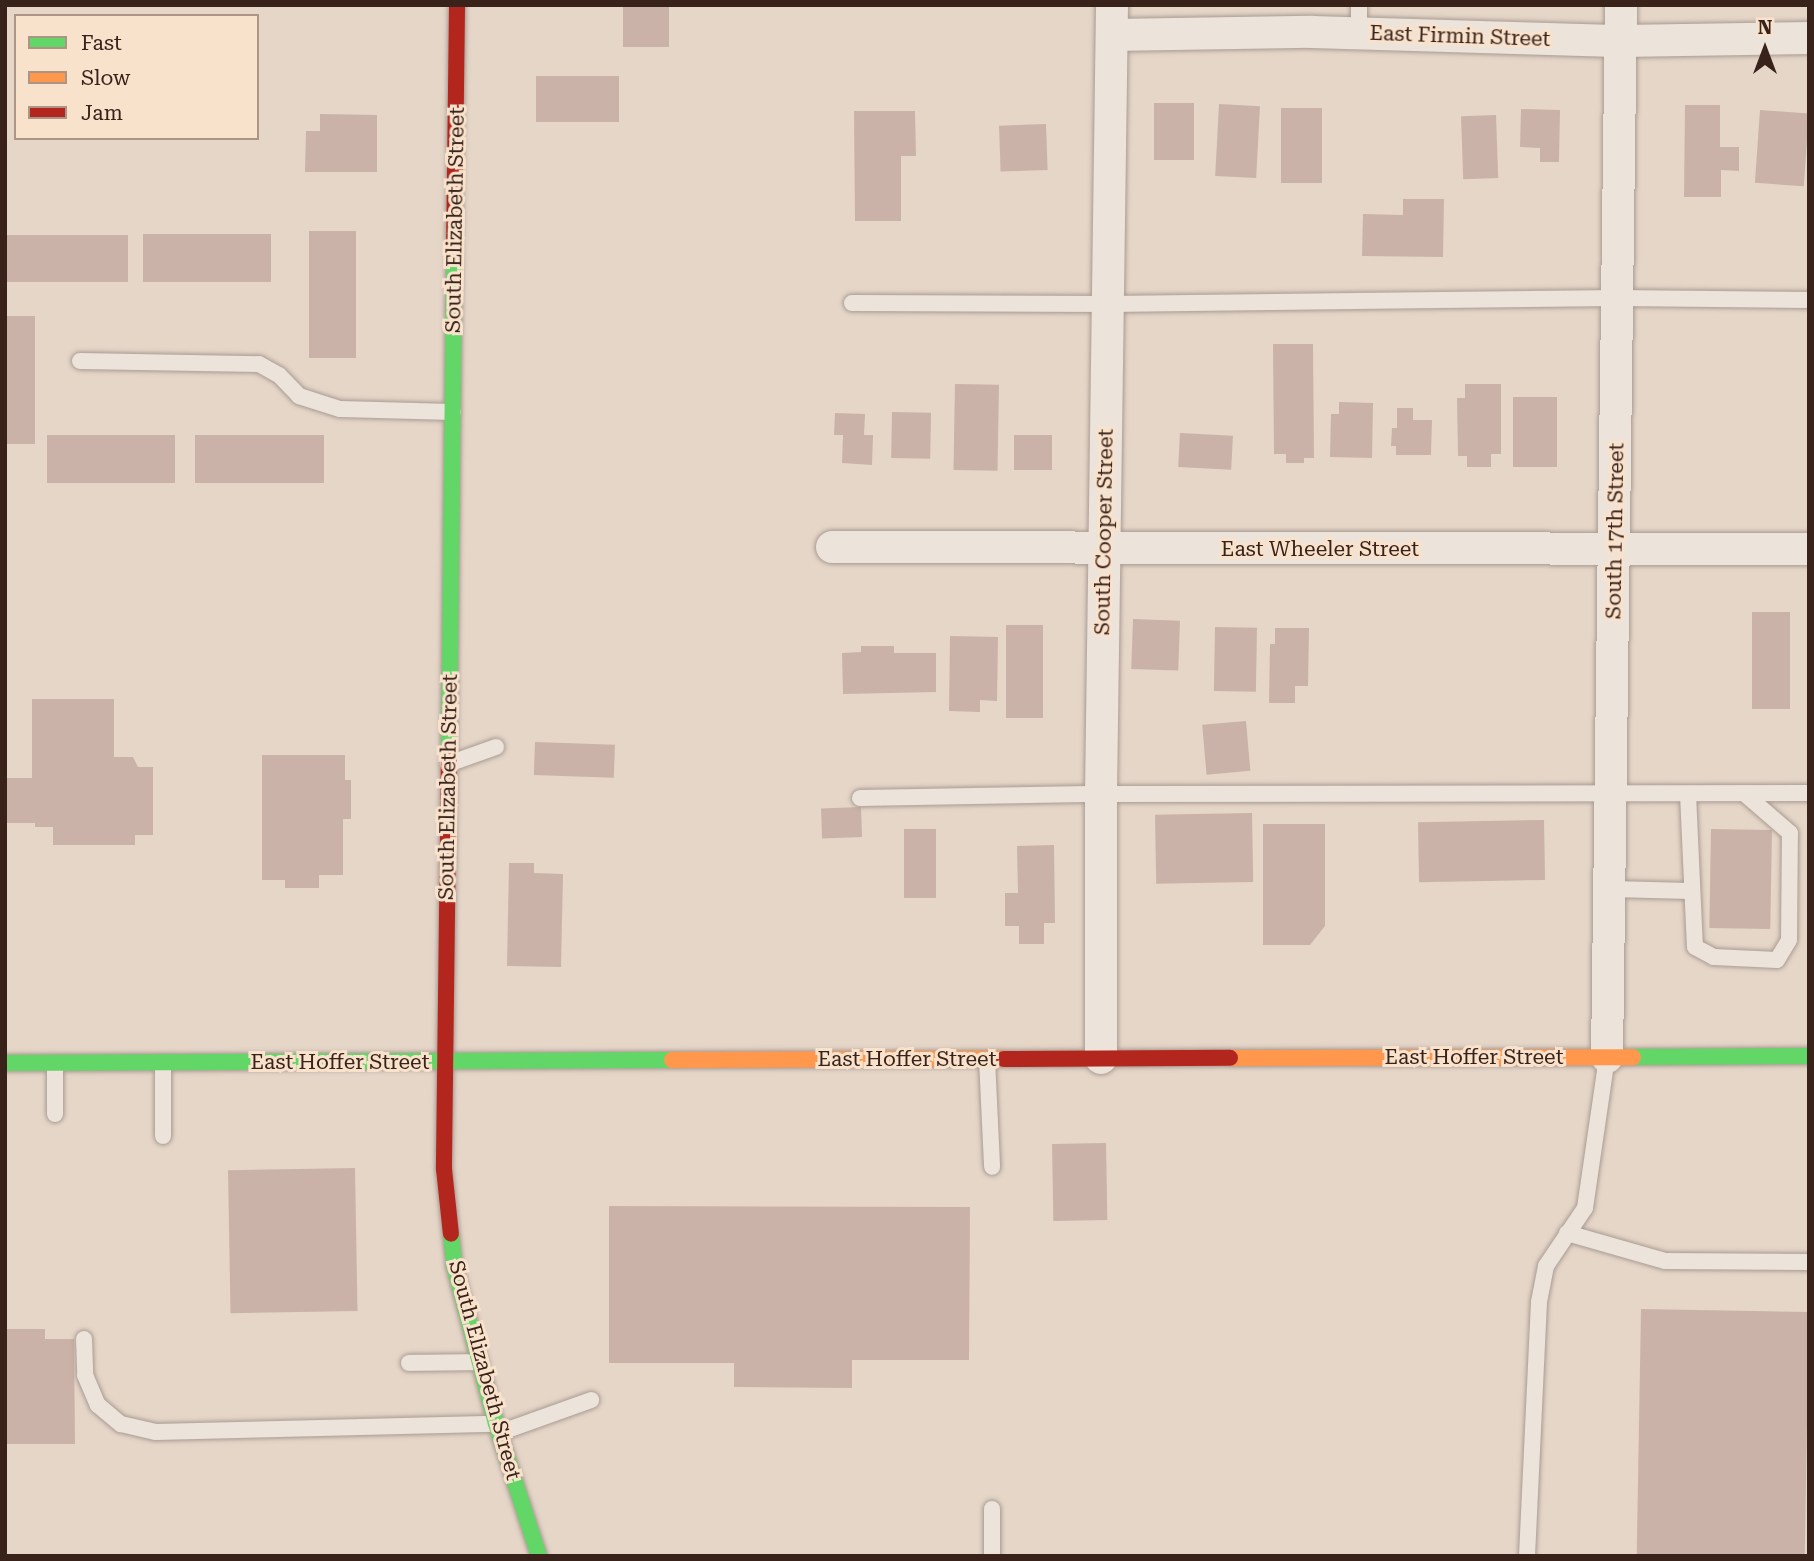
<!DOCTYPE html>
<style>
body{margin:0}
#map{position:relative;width:1814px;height:1561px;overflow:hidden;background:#e5d6c8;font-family:"Roboto Serif",serif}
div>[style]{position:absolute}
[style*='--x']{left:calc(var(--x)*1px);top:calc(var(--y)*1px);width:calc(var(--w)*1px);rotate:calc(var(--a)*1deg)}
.building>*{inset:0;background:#cab2a8;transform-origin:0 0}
.roads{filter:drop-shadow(0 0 2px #aa9b92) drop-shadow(0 0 2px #aa9b92)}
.lane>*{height:16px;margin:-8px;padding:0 8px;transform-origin:8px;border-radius:8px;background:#ece3db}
.street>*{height:32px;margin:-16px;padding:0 16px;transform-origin:16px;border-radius:16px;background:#ece3db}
.fast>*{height:16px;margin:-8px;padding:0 8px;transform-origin:8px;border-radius:8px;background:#63d668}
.slow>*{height:16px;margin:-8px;padding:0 8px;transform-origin:8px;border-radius:8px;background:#ff974d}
.jam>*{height:16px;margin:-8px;padding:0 8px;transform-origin:8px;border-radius:8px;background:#b3261e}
span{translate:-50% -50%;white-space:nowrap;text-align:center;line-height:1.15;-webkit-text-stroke:6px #f9e2cc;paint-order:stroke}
.street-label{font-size:21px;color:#39221a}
.frame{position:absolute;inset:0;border:7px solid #39221a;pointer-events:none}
.legend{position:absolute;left:14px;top:14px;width:245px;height:126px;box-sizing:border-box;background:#f9e2cc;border:2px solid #ac9585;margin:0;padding:9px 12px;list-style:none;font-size:21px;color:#39221a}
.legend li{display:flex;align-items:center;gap:14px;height:35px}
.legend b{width:35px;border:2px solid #ac9585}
.north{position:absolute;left:1730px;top:14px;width:70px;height:70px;-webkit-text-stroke:5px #f9e2cc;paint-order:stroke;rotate:0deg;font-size:19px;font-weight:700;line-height:28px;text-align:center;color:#39221a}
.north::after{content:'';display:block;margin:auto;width:24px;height:32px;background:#39221a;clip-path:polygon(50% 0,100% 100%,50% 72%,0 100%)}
</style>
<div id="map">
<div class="building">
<div style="left:623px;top:5px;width:46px;height:42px"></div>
<div style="left:619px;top:76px;width:46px;height:83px;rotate:90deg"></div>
<div style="left:1154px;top:103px;width:40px;height:57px"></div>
<div style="left:1219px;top:104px;width:41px;height:72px;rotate:3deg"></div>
<div style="clip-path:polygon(1685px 105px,1720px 105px,1720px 147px,1739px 147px,1739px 171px,1721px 170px,1721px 197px,1684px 197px)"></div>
<div style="left:1281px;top:108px;width:41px;height:75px"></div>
<div style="clip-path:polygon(1521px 109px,1560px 110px,1559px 162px,1540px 162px,1540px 148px,1520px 147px)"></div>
<div style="left:1760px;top:110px;width:49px;height:73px;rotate:4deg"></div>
<div style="clip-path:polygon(854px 111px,915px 111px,916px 156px,901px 156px,901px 221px,855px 221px)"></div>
<div style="clip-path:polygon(320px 114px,377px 115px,377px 172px,305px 172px,306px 131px,320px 131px)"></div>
<div style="left:1496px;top:115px;width:63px;height:35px;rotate:88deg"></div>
<div style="left:1046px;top:124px;width:46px;height:47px;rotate:88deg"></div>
<div style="clip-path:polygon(1403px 199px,1444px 199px,1443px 257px,1362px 256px,1363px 214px,1403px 215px)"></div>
<div style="left:309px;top:231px;width:47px;height:127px"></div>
<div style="left:143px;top:234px;width:128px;height:48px"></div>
<div style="left:5px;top:235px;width:123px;height:47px"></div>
<div style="left:5px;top:316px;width:30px;height:128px"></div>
<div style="clip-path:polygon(1273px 344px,1313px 344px,1314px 458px,1304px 458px,1304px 463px,1286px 463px,1286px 454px,1274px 454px)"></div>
<div style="left:955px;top:384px;width:44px;height:86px;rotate:1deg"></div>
<div style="clip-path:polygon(1465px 384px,1501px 384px,1501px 454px,1491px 454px,1491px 467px,1467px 467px,1467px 456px,1458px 456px,1457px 398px,1465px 398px)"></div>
<div style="left:1513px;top:397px;width:44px;height:70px"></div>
<div style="clip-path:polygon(1339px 402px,1373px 403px,1372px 458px,1330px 457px,1331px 414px,1339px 414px)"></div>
<div style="clip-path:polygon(1397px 408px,1413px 408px,1413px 420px,1432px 420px,1431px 455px,1396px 455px,1396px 446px,1391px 446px,1392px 428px,1397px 428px)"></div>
<div style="left:892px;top:412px;width:39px;height:46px;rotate:1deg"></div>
<div style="clip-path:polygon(835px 413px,865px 414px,864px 435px,873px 435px,872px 465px,842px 463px,843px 435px,834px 435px)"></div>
<div style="left:1180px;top:433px;width:53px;height:34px;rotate:3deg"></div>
<div style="left:47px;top:435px;width:128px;height:48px"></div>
<div style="left:324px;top:435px;width:48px;height:129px;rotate:90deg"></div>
<div style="left:1014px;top:435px;width:38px;height:35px"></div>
<div style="left:1752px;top:612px;width:38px;height:97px"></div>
<div style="left:1133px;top:619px;width:47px;height:50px;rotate:2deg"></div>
<div style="left:1006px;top:625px;width:37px;height:93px"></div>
<div style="left:1215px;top:627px;width:42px;height:64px;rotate:1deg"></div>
<div style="clip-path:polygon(1275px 628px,1309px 628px,1308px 686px,1295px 686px,1295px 703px,1269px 703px,1270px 644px,1275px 644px)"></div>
<div style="clip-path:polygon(950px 636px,998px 637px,997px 701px,980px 700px,980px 712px,949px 711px)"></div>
<div style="clip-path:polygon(861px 646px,894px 646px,894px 653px,936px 653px,936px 692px,843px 694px,842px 653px,861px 652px)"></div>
<div style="clip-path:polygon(32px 699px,114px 699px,114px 757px,133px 757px,138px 767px,153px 767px,153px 835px,135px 835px,135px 845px,53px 845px,53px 827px,35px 827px,35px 823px,5px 823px,5px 778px,32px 778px)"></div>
<div style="left:1246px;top:721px;width:50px;height:44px;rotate:85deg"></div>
<div style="left:535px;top:742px;width:80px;height:33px;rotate:2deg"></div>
<div style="clip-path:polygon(262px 755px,345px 755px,345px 780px,351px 780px,351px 819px,343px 819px,343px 875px,319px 875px,319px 888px,285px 888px,285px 880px,262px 880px)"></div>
<div style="left:861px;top:807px;width:30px;height:40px;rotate:88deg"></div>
<div style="left:1252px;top:813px;width:69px;height:97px;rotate:89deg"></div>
<div style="left:1544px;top:820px;width:60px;height:126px;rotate:89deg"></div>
<div style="clip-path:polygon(1263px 824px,1325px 824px,1325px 926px,1310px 945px,1263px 945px)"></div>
<div style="left:904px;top:829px;width:32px;height:69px"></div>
<div style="left:1711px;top:829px;width:61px;height:99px;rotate:1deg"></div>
<div style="clip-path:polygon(1054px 845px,1055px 923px,1044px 923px,1044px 944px,1019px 944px,1019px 926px,1005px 926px,1005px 893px,1018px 893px,1017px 846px)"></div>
<div style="clip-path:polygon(509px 863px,534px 863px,534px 873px,563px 874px,561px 967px,507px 966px)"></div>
<div style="left:1106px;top:1143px;width:77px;height:54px;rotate:89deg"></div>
<div style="left:355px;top:1168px;width:143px;height:127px;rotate:89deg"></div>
<div style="clip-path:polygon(609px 1206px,970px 1207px,969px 1360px,852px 1360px,852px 1388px,734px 1387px,734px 1363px,609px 1363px)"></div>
<div style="left:1641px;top:1309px;width:168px;height:247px;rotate:1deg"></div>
<div style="clip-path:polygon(5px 1329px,45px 1329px,45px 1339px,74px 1339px,75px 1444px,5px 1444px)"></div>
</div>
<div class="roads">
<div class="lane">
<div style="--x:1359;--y:5;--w:28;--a:90"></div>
<div style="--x:852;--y:303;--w:256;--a:0.2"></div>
<div style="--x:1108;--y:304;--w:509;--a:-0.68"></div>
<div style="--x:1617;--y:298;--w:192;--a:0.6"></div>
<div style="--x:80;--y:361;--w:179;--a:1"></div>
<div style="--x:259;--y:364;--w:23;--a:29"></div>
<div style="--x:279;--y:375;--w:29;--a:46"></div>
<div style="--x:299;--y:396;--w:43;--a:17.6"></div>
<div style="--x:340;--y:409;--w:113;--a:1.5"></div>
<div style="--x:448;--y:764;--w:51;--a:-19.5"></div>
<div style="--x:1688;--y:794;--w:153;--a:87.4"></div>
<div style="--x:1695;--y:947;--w:21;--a:28"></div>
<div style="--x:1714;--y:957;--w:63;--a:2.7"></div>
<div style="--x:1777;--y:960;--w:23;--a:-59"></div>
<div style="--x:1789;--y:940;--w:107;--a:-89.5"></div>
<div style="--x:1790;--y:833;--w:60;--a:-139.1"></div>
<div style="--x:860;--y:798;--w:241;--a:-1"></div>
<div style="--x:1101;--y:794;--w:708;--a:-0.08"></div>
<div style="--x:1610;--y:889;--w:82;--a:1.4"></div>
<div style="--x:987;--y:1059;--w:108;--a:87.3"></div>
<div style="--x:55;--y:1063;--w:51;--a:90"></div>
<div style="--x:163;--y:1063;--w:73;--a:90"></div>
<div style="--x:1567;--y:1233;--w:102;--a:15.9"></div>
<div style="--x:1665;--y:1261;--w:144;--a:0.4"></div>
<div style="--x:84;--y:1339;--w:36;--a:88"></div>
<div style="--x:85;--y:1375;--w:33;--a:67"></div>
<div style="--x:98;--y:1405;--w:30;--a:40"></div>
<div style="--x:121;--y:1424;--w:36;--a:13"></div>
<div style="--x:156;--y:1432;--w:339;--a:-1.4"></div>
<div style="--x:409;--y:1363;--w:71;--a:-0.8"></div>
<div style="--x:499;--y:1433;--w:98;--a:-19.7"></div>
<div style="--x:992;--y:1509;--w:47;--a:90"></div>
<div style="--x:1527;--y:1556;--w:254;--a:-87.3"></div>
<div style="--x:1539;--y:1302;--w:37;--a:-79"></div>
<div style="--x:1546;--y:1266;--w:70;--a:-56.1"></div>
<div style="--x:1585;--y:1208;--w:153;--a:-81.7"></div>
</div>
<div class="street">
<div style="--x:1112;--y:35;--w:200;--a:-0.9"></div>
<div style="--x:1312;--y:32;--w:309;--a:1.7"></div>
<div style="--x:1621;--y:41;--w:188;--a:-0.9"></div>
<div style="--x:832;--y:547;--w:977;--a:0.12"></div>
<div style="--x:1607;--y:1057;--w:1052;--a:-89.24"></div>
<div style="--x:1101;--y:1058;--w:264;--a:-90"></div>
<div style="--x:1101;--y:794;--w:789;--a:-89.2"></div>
</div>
<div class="fast">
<div style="--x:449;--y:751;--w:498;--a:-89.4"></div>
<div style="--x:1633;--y:1057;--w:176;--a:-0.3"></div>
<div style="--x:5;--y:1063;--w:667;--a:-0.26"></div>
<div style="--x:451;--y:1234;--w:31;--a:84"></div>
<div style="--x:454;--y:1265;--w:164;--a:75.2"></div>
<div style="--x:496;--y:1424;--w:139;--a:72"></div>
</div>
<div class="slow">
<div style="--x:1230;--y:1058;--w:403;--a:-0.1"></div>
<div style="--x:672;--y:1060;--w:332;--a:-0.2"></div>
</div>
<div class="jam">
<div style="--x:454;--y:253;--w:248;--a:-89.3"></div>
<div style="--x:449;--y:751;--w:418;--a:90.7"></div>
<div style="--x:444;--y:1169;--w:65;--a:83.9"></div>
<div style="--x:1004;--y:1059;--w:226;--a:-0.3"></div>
</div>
</div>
<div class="street-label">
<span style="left:1460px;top:36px;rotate:2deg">East Firmin Street</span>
<span style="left:455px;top:220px;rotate:-89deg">South Elizabeth Street</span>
<span style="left:1615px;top:531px;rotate:-89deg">South 17th Street</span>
<span style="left:1104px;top:532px;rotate:-89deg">South Cooper Street</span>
<span style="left:1320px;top:549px">East Wheeler Street</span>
<span style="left:448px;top:787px;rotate:-89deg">South Elizabeth Street</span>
<span style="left:1474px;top:1057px">East Hoffer Street</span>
<span style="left:907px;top:1059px">East Hoffer Street</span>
<span style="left:340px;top:1062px">East Hoffer Street</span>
<span style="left:485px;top:1370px;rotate:75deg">South Elizabeth Street</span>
</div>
<div class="frame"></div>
<ul class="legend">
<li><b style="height:9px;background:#63d668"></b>Fast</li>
<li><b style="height:9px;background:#ff974d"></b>Slow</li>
<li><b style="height:9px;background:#b3261e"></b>Jam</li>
</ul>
<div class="north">N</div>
</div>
